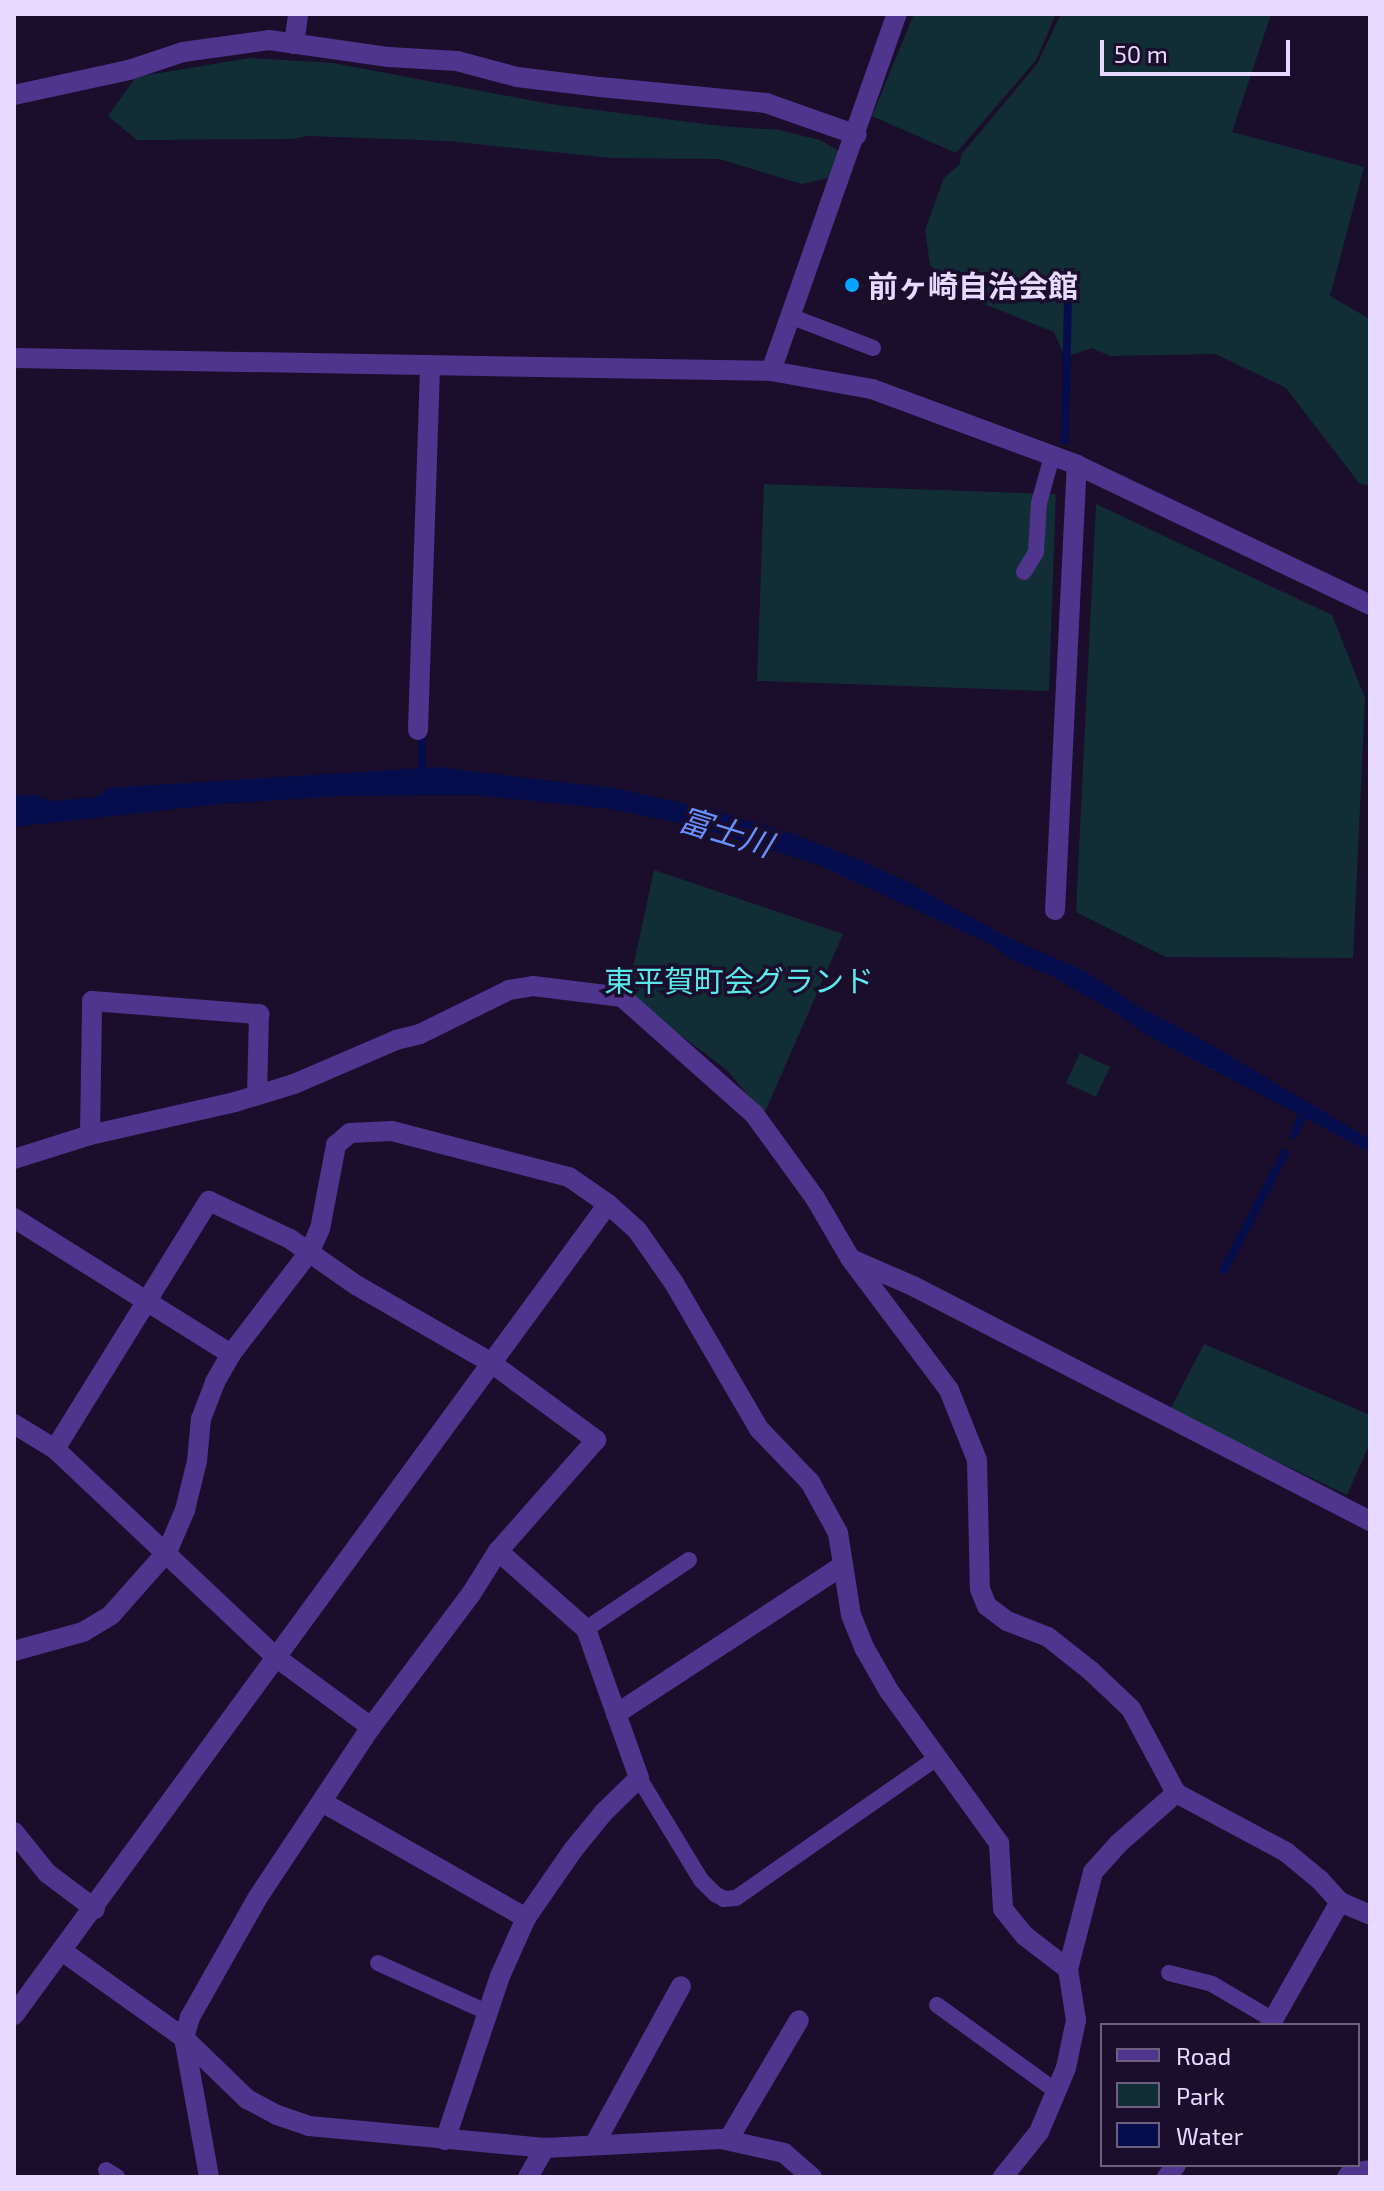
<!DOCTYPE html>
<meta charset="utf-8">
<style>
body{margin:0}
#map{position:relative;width:1384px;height:2191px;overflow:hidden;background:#1b0e2c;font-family:"Exo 2","Noto Sans JP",sans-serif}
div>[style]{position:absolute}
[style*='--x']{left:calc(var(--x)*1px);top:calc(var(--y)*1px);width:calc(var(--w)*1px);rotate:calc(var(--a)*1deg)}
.green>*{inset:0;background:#112e36;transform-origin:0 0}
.water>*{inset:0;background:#060d4d}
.stream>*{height:8px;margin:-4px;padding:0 4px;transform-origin:4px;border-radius:4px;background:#060d4d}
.service>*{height:16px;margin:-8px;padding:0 8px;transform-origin:8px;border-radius:8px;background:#50358e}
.minor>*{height:20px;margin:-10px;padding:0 10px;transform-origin:10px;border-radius:10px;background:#50358e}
.tertiary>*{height:20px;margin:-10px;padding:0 10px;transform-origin:10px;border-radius:10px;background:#50358e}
.dots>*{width:22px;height:22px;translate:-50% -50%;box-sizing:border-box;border:4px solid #1b0e2c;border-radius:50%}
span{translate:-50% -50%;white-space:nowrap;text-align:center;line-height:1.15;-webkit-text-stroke:7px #1b0e2c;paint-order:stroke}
.poi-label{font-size:30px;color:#e7d9ff;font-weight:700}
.left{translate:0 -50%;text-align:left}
.park-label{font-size:30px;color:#59e9eb}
.water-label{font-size:32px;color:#6791ff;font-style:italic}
.frame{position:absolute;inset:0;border:16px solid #e7d9ff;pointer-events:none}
.legend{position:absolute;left:1100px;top:2023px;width:260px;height:144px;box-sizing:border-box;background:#1b0e2c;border:2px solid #6d5f80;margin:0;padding:10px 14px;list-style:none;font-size:24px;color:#e7d9ff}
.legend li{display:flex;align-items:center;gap:16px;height:40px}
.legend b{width:40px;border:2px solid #6d5f80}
.scale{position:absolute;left:1100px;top:40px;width:190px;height:36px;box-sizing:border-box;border:4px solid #e7d9ff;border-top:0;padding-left:10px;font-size:24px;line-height:28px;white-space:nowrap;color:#e7d9ff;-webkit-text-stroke:6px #1b0e2c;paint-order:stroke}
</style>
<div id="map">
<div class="green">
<div style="clip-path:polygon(914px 14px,1056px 14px,1036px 60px,956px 153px,872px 116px)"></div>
<div style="clip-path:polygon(1061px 14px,1271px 14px,1232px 132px,1364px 167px,1330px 296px,1370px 319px,1370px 486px,1359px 483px,1286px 388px,1216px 354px,1110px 356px,1092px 348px,1065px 357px,1054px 332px,962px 295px,930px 265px,925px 230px,944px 178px,960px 164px,961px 155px,1037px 64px)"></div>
<div style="clip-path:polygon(250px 58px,333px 63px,550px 104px,720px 126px,779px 130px,820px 140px,843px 153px,836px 176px,802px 184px,719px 159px,611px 158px,447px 141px,308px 136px,292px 139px,137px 140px,108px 116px,136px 77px)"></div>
<div style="left:764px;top:484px;width:292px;height:197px;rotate:2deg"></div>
<div style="clip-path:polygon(1096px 504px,1332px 615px,1365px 698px,1353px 958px,1166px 957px,1076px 912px)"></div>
<div style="clip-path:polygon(654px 870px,843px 934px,764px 1114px,727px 1070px,627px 995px)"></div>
<div style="left:1080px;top:1053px;width:33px;height:33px;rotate:25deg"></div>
<div style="clip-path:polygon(1204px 1344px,1370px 1415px,1370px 1443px,1347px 1495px,1170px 1410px)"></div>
</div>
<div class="water">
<div style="clip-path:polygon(437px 767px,614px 788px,710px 809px,794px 834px,860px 860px,908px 882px,1007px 937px,1085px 971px,1136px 1005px,1198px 1037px,1370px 1139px,1370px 1152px,1145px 1034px,1118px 1014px,1052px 976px,1011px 959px,990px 944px,819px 865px,698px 827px,611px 809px,473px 795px,340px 796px,221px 804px,14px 827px,14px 796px,36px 795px,50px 801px,97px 797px,110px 788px)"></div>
</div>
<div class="stream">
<div style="--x:1024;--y:283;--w:46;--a:17.7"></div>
<div style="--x:1068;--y:297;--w:144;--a:91.2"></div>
<div style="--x:422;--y:737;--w:39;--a:90"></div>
<div style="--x:1294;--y:1135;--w:26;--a:-67"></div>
<div style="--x:1224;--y:1270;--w:132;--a:-62.5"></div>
</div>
<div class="service">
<div style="--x:790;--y:316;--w:89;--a:21.1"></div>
<div style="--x:1024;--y:572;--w:23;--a:-59"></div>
<div style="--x:1036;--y:552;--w:49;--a:-86.5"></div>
<div style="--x:1039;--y:503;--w:49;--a:-74.5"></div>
<div style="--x:586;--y:1629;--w:124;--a:-33.8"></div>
<div style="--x:639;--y:1778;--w:119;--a:58.7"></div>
<div style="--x:701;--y:1880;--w:20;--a:45"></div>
<div style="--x:715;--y:1894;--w:10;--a:29"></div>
<div style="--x:724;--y:1899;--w:12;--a:-5"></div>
<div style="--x:736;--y:1898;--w:245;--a:-34.9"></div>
<div style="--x:378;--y:1963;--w:120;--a:24.2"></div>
<div style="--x:1169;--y:1973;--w:44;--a:14.3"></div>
<div style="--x:1212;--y:1984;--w:71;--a:30.5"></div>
<div style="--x:937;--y:2005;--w:148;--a:35.9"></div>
<div style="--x:106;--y:2170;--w:13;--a:32"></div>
<div style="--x:1345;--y:2177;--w:7;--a:-56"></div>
<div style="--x:1349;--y:2171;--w:21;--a:-8"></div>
</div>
<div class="minor">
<div style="--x:294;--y:44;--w:30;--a:-82"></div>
<div style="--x:14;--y:95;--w:118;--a:-12.3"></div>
<div style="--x:129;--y:70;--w:57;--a:-18.4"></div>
<div style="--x:183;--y:52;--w:87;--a:-7.9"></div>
<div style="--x:269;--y:40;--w:121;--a:8.1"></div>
<div style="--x:389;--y:57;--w:68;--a:3.4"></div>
<div style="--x:457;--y:61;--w:62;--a:14.9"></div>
<div style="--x:517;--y:77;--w:84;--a:6.9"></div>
<div style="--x:600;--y:87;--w:167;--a:5.5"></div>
<div style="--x:766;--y:103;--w:96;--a:19.4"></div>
<div style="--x:771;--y:371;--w:379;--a:-70.6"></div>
<div style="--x:418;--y:730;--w:365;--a:-88.1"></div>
<div style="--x:1055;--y:910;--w:446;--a:-87.2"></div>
<div style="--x:90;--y:1135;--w:134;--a:-89.1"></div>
<div style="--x:92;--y:1001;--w:168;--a:4.5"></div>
<div style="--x:259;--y:1014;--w:81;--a:91.4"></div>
<div style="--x:14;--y:1159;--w:80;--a:-17.5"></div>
<div style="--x:90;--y:1135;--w:149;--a:-12.8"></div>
<div style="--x:235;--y:1102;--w:62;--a:-17"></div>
<div style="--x:294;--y:1084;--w:111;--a:-23.3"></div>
<div style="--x:396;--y:1040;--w:25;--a:-14"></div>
<div style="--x:420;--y:1034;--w:99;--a:-26.3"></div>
<div style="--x:509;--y:990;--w:24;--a:-9"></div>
<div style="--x:533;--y:986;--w:90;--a:7"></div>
<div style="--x:622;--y:997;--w:176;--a:41.6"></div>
<div style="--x:754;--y:1114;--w:104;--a:54"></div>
<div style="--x:815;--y:1198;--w:69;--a:59.7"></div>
<div style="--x:850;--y:1258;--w:165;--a:53.1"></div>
<div style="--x:949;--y:1390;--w:75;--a:68.2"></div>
<div style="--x:977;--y:1460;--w:129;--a:88.7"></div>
<div style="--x:980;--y:1589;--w:18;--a:68"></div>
<div style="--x:987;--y:1606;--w:25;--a:37"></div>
<div style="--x:1007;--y:1621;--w:44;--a:21.3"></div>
<div style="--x:1048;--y:1637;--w:55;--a:38.3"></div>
<div style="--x:1091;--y:1671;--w:55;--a:43.5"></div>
<div style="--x:1131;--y:1709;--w:95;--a:61.8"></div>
<div style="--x:1176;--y:1793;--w:125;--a:28.2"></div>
<div style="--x:1286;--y:1852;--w:44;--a:39.5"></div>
<div style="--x:1320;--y:1880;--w:30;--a:48"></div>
<div style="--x:1340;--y:1902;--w:33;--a:23"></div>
<div style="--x:14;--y:1218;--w:256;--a:32.1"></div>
<div style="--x:853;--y:1260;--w:65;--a:23.4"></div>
<div style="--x:913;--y:1286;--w:514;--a:27.21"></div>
<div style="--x:14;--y:1424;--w:48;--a:31.4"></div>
<div style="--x:55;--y:1449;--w:305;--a:43.3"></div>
<div style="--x:277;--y:1658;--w:117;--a:36.3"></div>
<div style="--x:55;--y:1449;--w:292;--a:-58.2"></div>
<div style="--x:209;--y:1201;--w:89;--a:25.1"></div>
<div style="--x:290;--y:1239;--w:80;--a:34.9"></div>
<div style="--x:356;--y:1285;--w:155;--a:29.9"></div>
<div style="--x:490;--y:1362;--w:132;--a:36.3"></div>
<div style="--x:596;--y:1440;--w:148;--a:131.4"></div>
<div style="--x:498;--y:1551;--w:51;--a:122.1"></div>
<div style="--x:471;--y:1594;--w:166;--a:126.9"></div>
<div style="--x:371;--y:1727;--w:204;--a:123.6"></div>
<div style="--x:258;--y:1897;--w:138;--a:119.5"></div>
<div style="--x:190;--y:2017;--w:22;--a:106"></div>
<div style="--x:184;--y:2038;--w:141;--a:79.8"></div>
<div style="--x:498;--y:1551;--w:118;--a:41.6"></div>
<div style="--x:586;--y:1629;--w:158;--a:70.4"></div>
<div style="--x:639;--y:1778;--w:49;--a:135.8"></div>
<div style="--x:604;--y:1812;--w:49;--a:129.2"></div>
<div style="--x:573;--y:1850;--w:83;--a:124.7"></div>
<div style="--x:14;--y:1651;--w:72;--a:-15.4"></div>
<div style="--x:83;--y:1632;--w:33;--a:-31"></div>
<div style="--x:111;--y:1615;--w:84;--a:-48.4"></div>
<div style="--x:167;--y:1552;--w:46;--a:-66.8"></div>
<div style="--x:185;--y:1510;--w:50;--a:-76.2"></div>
<div style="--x:197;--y:1461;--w:42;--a:-84.6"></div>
<div style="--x:201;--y:1419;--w:40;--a:-69"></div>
<div style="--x:215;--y:1382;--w:32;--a:-60"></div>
<div style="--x:231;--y:1354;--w:130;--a:-52.5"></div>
<div style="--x:310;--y:1251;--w:24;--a:-66"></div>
<div style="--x:320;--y:1229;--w:86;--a:-79.2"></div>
<div style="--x:336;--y:1145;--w:18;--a:-41"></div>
<div style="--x:350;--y:1133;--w:42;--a:-2.7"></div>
<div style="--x:392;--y:1131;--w:183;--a:14.6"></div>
<div style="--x:569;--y:1177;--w:47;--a:34.7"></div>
<div style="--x:608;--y:1204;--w:39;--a:42"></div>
<div style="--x:637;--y:1230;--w:65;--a:55.1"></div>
<div style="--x:674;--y:1283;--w:169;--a:59.8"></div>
<div style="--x:759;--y:1429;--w:74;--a:46.1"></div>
<div style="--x:810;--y:1482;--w:58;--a:61.2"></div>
<div style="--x:838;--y:1533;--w:83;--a:81"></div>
<div style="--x:851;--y:1615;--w:37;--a:68"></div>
<div style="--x:865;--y:1649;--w:48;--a:60.3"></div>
<div style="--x:889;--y:1691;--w:188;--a:54.1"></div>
<div style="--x:999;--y:1843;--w:66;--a:86.5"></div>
<div style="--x:1003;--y:1909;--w:35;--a:51"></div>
<div style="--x:1025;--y:1936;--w:54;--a:37.5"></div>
<div style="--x:1068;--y:1969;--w:52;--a:81.1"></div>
<div style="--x:1076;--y:2020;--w:49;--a:101.8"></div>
<div style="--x:1066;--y:2068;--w:69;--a:112.9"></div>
<div style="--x:1039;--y:2132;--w:58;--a:128.7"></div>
<div style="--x:616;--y:1714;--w:269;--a:-33.2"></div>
<div style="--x:322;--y:1802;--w:235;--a:29.6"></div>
<div style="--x:526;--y:1918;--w:64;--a:114.1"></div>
<div style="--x:500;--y:1976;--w:173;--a:108.5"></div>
<div style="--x:14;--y:1832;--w:53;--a:51.2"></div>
<div style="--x:47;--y:1873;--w:60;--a:36.9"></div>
<div style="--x:62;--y:1951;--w:150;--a:35.5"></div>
<div style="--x:184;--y:2038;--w:88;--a:44.1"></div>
<div style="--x:247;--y:2099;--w:34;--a:28"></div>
<div style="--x:277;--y:2115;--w:34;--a:19"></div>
<div style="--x:309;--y:2126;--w:237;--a:5.3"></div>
<div style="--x:545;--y:2148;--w:176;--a:-2.9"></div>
<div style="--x:721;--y:2139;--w:65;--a:12.5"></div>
<div style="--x:784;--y:2153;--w:37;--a:41"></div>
<div style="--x:1068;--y:1969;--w:100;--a:-75.5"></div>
<div style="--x:1093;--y:1872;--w:38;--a:-48"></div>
<div style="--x:1118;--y:1844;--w:77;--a:-41.3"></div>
<div style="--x:14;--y:2015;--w:1005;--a:-53.78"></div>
<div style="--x:1270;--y:2025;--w:142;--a:-60.4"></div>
<div style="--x:728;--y:2140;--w:139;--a:-59.4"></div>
<div style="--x:594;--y:2145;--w:181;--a:-61.3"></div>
<div style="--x:528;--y:2177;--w:34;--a:-60"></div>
<div style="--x:1167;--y:2177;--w:15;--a:-53"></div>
</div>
<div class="tertiary">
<div style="--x:14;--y:358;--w:757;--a:0.98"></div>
<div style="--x:771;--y:371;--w:103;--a:10.1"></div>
<div style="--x:872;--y:389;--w:219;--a:20.3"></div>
<div style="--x:1077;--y:465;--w:325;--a:25.5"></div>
</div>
<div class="dots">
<div style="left:852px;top:285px;background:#05a4ff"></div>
</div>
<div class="poi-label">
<span class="left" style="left:868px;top:285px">前ヶ崎自治会館</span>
</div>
<div class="park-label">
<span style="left:739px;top:980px">東平賀町会グランド</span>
</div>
<div class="water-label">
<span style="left:726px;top:831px;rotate:17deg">富士川</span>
</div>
<div class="frame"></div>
<ul class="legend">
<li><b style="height:10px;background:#50358e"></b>Road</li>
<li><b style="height:22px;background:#112e36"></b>Park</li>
<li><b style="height:22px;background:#060d4d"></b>Water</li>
</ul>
<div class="scale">50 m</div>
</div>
